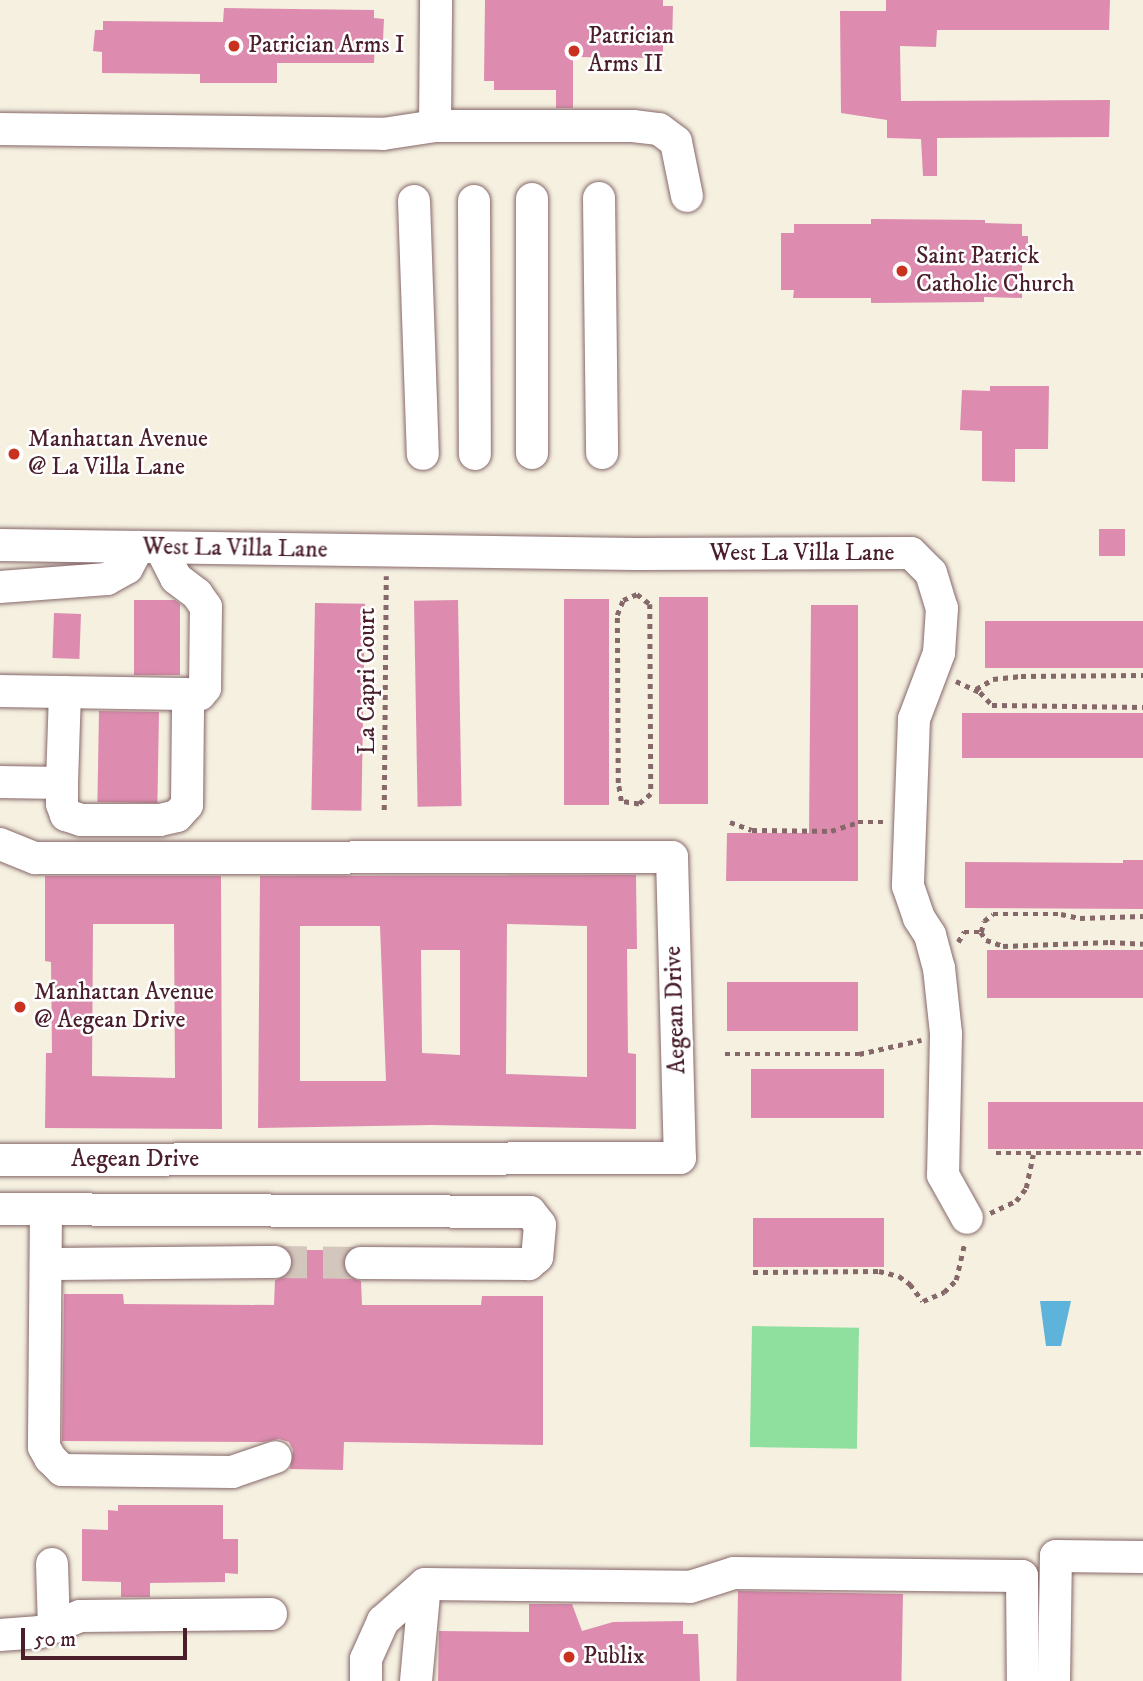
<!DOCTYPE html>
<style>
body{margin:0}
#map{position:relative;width:1143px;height:1681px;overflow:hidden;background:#f5f0e0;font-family:"IM FELL DW Pica",serif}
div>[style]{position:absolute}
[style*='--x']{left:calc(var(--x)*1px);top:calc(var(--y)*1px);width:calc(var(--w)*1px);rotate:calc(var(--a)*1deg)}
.green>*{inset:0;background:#8fdf9e;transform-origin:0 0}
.water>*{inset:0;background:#5eb3da}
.building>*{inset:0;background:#dd8caf;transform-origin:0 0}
.minor-tunnel>*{height:32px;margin-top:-16px;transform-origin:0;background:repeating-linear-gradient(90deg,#d3c6bc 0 32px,transparent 0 48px)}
.path>*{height:4.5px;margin-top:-2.25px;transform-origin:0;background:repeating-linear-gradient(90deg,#86686a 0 5px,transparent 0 10px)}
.roads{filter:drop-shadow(0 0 2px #86686a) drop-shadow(0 0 2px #86686a)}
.minor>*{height:32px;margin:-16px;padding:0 16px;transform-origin:16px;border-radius:16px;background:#fff}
.dots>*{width:19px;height:19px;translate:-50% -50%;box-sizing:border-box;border:4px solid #fff;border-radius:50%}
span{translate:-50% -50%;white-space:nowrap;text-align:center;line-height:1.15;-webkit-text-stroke:5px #fff;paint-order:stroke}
.poi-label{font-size:24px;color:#4a1f2b}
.left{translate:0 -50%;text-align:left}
.street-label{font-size:24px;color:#4a1f2b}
.scale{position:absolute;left:21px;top:1628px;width:166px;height:32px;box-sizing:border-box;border:4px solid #4a1f2b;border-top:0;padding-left:9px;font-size:21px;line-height:24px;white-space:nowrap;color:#4a1f2b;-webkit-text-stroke:5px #fff;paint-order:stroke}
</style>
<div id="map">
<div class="green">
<div style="left:752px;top:1326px;width:107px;height:121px;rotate:1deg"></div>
</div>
<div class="water">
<div style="clip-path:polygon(1040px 1301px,1071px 1301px,1061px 1346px,1046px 1346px)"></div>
</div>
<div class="building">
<div style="clip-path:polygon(485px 0,663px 0,663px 6px,673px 6px,672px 45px,663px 44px,663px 58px,573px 57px,573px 108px,556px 108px,556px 90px,494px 90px,494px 81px,484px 81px)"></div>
<div style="clip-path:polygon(886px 0,1110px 0,1109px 30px,937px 30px,936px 47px,900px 46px,901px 101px,1110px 100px,1109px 137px,937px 138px,937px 176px,923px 176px,921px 139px,887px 138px,887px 120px,841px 113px,840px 11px,886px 11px)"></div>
<div style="clip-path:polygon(224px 8px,374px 10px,374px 18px,384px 19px,383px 40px,375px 41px,374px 63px,277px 63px,277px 83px,200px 83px,200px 74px,102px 73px,102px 52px,93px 51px,95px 30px,103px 30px,103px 21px,223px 22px)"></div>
<div style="clip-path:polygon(871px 219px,985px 220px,985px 223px,1022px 224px,1022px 236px,1028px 236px,1028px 253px,1022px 253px,1022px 298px,984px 297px,984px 302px,871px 303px,871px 298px,793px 298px,794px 290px,781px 290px,781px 233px,794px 233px,794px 224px,871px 224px)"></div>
<div style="clip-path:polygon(990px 386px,1049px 386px,1048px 449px,1015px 449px,1015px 482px,982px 481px,982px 431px,960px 430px,962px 390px,990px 391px)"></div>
<div style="left:1125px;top:529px;width:27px;height:26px;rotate:90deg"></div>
<div style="left:708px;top:597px;width:207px;height:49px;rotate:90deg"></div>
<div style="left:564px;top:599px;width:45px;height:206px"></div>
<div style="clip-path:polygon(134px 600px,175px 600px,180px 604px,180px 675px,134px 675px)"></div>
<div style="left:458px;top:600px;width:206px;height:44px;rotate:89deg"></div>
<div style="left:315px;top:603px;width:50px;height:207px;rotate:1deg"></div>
<div style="clip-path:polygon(811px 605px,858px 605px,858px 881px,726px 881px,727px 833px,809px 833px)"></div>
<div style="left:54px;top:613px;width:27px;height:45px;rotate:2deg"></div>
<div style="left:985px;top:621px;width:158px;height:47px"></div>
<div style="left:99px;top:711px;width:60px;height:91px;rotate:1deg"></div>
<div style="left:1143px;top:713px;width:45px;height:181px;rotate:90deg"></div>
<div style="clip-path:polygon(1123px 860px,1143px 860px,1143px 909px,965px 908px,965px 862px,1123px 863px)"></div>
<div style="clip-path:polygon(evenodd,636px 875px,637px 949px,627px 949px,628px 1053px,636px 1054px,636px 1129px,431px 1125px,258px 1128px,260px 876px,636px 875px,507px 924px,587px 926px,587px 1077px,506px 1074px,507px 924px,636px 875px,300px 926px,380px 926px,386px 1081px,300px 1081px,300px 926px,636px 875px,421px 950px,460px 950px,460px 1055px,422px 1053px,421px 950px)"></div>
<div style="clip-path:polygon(evenodd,45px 876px,221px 876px,222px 1129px,45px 1128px,46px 1053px,52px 1053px,51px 962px,45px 961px,45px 876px,93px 924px,174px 924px,175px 1078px,92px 1076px,93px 924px)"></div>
<div style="left:1143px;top:950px;width:48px;height:156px;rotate:90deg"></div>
<div style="left:858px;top:982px;width:49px;height:131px;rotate:90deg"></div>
<div style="left:751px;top:1069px;width:133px;height:49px"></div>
<div style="left:988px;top:1102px;width:155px;height:47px"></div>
<div style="left:753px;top:1218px;width:131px;height:49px"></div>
<div style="clip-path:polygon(288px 1250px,349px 1250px,343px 1264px,351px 1278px,361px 1281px,362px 1305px,481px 1305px,482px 1296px,543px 1296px,543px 1445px,344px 1442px,343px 1470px,290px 1469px,293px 1450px,289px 1442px,279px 1439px,264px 1442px,62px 1441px,64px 1294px,123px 1294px,124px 1304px,274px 1305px,275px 1280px,285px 1277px,293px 1263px)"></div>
<div style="clip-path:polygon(118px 1505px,223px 1505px,223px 1539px,238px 1539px,238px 1574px,225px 1573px,225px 1582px,150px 1583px,150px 1597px,121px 1597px,121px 1582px,82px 1581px,82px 1529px,108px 1530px,108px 1510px,118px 1511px)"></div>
<div style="left:738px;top:1591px;width:165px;height:90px;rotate:1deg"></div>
<div style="clip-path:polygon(529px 1604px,572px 1604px,582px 1631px,613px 1622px,683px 1621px,683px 1634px,698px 1634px,700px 1681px,438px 1681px,439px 1631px,529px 1632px)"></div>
</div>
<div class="minor-tunnel">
<div style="--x:275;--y:1262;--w:86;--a:0.7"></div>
</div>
<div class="path">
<div style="--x:637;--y:594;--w:16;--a:38"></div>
<div style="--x:650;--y:604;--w:190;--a:89.7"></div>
<div style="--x:651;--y:794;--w:16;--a:140"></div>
<div style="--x:639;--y:804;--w:18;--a:-171"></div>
<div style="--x:621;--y:801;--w:18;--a:-99"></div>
<div style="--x:618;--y:783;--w:168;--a:-90.3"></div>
<div style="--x:617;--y:615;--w:16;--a:-68"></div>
<div style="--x:623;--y:600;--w:15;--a:-23"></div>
<div style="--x:956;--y:681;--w:26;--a:25"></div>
<div style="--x:980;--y:692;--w:18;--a:47"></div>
<div style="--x:992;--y:705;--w:151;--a:0.8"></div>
<div style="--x:976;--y:689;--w:20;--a:-30"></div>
<div style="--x:993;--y:679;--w:28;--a:-6"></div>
<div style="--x:1021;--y:676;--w:122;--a:-0.5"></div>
<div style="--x:384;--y:810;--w:234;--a:-89.5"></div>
<div style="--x:730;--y:822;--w:23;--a:20"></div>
<div style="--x:752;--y:830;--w:79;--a:0.7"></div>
<div style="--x:831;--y:831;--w:28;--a:-18"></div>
<div style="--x:858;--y:822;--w:29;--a:0"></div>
<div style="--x:981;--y:932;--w:11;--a:-75"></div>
<div style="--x:984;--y:921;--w:11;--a:-38"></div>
<div style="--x:993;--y:914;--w:68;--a:0"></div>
<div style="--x:1061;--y:914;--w:19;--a:12"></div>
<div style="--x:1080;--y:918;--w:63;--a:-1.8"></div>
<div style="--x:981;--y:932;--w:9;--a:58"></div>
<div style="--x:986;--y:940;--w:18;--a:19"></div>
<div style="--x:1003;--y:946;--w:107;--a:-2.1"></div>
<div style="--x:1110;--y:942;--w:33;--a:3"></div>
<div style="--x:958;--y:942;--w:12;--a:-59"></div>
<div style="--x:964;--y:932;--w:17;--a:0"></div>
<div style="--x:725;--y:1054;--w:134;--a:0"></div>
<div style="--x:859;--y:1054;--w:64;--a:-12.7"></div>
<div style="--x:996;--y:1153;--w:147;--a:0"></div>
<div style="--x:990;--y:1213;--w:29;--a:-25"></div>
<div style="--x:1016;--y:1201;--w:16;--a:-52"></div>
<div style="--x:1026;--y:1188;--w:34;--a:-78"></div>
<div style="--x:753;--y:1272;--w:126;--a:-0.5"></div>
<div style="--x:879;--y:1271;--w:21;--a:14"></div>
<div style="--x:899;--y:1276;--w:14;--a:36"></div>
<div style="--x:910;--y:1284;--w:21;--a:53"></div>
<div style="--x:923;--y:1301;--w:23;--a:-23"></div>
<div style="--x:944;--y:1292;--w:17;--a:-45"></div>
<div style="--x:956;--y:1280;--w:39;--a:-77"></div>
</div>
<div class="roads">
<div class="minor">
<div style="--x:435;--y:126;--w:126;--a:-89.5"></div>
<div style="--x:0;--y:129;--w:383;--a:0.7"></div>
<div style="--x:383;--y:134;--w:53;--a:-8.7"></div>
<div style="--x:435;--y:126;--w:198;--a:0"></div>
<div style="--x:633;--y:126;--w:26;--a:7"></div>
<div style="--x:659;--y:129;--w:21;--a:37"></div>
<div style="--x:676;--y:142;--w:55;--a:78.5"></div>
<div style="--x:599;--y:198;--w:255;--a:89.3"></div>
<div style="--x:532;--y:199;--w:254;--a:90"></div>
<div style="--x:414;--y:201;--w:253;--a:88"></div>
<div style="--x:474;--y:201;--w:253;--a:89.8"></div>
<div style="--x:0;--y:545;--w:635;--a:0.81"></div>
<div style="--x:635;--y:554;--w:276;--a:-0.2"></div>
<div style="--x:911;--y:553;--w:28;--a:45"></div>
<div style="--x:931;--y:573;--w:37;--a:73"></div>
<div style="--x:942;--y:608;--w:45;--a:93.8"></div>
<div style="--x:939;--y:653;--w:71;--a:110.7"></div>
<div style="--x:914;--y:719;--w:167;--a:92.1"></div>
<div style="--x:908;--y:886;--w:34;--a:71"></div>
<div style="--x:919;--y:918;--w:20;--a:57"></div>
<div style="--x:930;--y:935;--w:34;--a:75"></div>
<div style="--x:939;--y:968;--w:66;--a:83.9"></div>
<div style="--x:946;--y:1034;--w:141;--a:91.2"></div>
<div style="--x:943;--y:1175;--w:49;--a:60.8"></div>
<div style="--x:0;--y:587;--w:107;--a:-4.3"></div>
<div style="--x:107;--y:579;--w:23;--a:-29"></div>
<div style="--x:127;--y:568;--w:24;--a:-62"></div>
<div style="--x:0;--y:691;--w:200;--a:0.9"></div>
<div style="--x:200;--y:694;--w:8;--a:-50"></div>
<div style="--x:205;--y:688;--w:81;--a:-89.3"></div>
<div style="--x:206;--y:607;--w:16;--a:-125"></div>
<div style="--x:197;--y:594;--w:26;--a:-143"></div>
<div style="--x:176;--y:578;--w:34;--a:-117"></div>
<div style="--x:0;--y:782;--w:62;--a:0.9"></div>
<div style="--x:62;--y:783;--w:91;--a:-88.1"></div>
<div style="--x:62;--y:783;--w:21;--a:90"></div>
<div style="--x:62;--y:804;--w:12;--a:70"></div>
<div style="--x:66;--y:815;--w:16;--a:18"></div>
<div style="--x:81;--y:820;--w:79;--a:0"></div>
<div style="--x:160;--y:820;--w:17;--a:-13"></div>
<div style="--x:177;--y:816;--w:15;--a:-48"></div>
<div style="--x:187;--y:805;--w:99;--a:-89.4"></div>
<div style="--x:0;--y:844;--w:38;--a:22"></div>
<div style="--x:35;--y:858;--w:637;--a:-0.09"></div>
<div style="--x:672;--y:857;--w:301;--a:88.5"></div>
<div style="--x:680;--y:1158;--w:680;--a:179.83"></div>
<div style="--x:0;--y:1209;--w:530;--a:0.32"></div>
<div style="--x:530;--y:1212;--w:16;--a:52"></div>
<div style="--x:540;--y:1225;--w:32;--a:95"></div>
<div style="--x:537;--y:1257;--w:11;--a:139"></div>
<div style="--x:529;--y:1264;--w:168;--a:-179.7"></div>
<div style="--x:46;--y:1210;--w:237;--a:90.5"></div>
<div style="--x:44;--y:1447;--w:13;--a:61"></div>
<div style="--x:50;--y:1458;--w:17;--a:45"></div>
<div style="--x:62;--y:1470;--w:170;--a:0.7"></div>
<div style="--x:232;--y:1472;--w:46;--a:-18.8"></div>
<div style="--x:46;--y:1264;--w:229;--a:-0.5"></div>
<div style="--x:52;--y:1564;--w:63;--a:88.2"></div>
<div style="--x:0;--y:1635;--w:40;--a:-4.3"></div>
<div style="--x:40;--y:1632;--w:43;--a:-21.8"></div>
<div style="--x:80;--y:1616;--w:191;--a:-0.6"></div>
<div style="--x:366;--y:1681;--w:22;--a:-90"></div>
<div style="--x:366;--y:1659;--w:42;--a:-65.9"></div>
<div style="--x:383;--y:1621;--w:56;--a:-41.4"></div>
<div style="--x:425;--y:1584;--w:265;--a:0.6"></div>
<div style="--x:690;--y:1587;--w:46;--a:-17.7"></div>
<div style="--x:734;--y:1573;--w:288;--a:0.6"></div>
<div style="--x:1022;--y:1576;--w:105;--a:89.5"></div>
<div style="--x:416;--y:1681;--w:97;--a:-84.7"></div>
<div style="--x:1054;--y:1681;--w:125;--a:-89.1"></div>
<div style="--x:1056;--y:1556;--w:87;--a:0.7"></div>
</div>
</div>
<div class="dots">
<div style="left:234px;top:46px;background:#c8321e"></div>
<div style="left:574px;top:51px;background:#c8321e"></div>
<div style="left:902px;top:271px;background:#c8321e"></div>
<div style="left:14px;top:454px;background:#c8321e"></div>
<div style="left:20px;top:1007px;background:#c8321e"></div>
<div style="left:569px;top:1657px;background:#c8321e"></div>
</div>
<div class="poi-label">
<span class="left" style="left:588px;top:51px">Patrician<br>Arms II</span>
<span class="left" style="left:248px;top:46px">Patrician Arms I</span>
<span class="left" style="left:916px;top:271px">Saint Patrick<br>Catholic Church</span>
<span class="left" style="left:28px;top:454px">Manhattan Avenue<br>@ La Villa Lane</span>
<span class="left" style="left:34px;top:1007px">Manhattan Avenue<br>@ Aegean Drive</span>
<span class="left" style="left:583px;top:1657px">Publix</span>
</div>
<div class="street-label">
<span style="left:235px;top:549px;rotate:1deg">West La Villa Lane</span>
<span style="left:802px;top:554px">West La Villa Lane</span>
<span style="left:368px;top:681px;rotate:-90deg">La Capri Court</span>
<span style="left:676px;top:1010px;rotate:-92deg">Aegean Drive</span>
<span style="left:135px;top:1160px">Aegean Drive</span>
</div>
<div class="scale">50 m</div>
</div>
